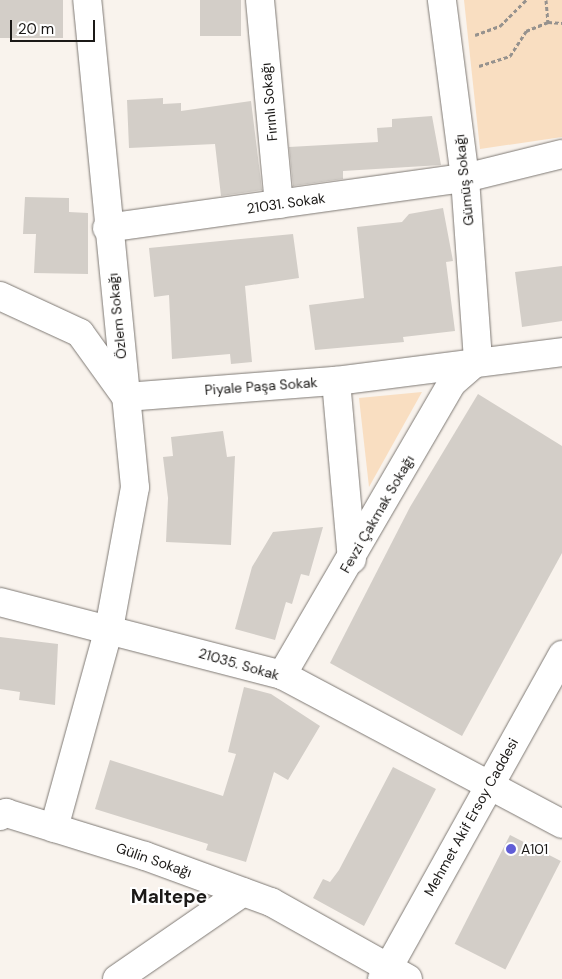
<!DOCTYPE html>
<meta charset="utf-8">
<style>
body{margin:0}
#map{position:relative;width:562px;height:979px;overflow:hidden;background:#f9f3ed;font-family:"DM Sans",sans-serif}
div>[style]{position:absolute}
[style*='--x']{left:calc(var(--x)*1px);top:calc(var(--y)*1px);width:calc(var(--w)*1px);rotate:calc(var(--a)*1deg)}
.green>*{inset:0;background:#f9dec1}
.building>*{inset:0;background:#d3cec8;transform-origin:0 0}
.path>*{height:3px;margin-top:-1.5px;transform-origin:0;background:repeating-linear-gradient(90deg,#96928e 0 4px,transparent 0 6.5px)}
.roads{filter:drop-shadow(0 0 1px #7e7974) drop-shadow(0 0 1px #7e7974)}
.minor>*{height:28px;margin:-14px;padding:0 14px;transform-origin:14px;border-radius:14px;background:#fff}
.major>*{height:28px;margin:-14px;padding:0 14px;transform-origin:14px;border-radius:14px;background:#fff}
.dots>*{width:14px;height:14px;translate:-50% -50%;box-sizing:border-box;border:2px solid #fff;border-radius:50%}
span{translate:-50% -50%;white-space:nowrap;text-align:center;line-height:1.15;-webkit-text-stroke:4px #fff;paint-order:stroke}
.street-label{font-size:14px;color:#1b1917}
.poi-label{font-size:14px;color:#1b1917}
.left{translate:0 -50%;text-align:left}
.district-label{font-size:19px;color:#1b1917;font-weight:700}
.scale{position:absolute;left:10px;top:20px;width:85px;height:22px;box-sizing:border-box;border:2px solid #1b1917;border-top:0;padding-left:6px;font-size:15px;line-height:18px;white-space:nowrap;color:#1b1917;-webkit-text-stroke:4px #fff;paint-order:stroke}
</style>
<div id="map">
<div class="green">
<div style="clip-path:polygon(464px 0,562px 0,562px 137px,480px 149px)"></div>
<div style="clip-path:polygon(422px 392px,369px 487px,359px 398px)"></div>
</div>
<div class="building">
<div style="left:0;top:0;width:63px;height:38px"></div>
<div style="left:200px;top:0;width:41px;height:36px"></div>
<div style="clip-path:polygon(163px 98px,163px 104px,181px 103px,181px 111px,251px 101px,262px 190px,221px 196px,215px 144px,129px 148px,127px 100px)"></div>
<div style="clip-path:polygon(432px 116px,441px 165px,343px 171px,343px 179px,293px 186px,289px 147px,378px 142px,377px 128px,392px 127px,392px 119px)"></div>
<div style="clip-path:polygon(25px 197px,69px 198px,69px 212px,88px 213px,88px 274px,34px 273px,36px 234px,23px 234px)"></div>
<div style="clip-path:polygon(443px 208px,453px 261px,446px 262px,455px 331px,403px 337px,404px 342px,315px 350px,309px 305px,364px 298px,357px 227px,402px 222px,409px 214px)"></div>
<div style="clip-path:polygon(293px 234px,299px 278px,245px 286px,252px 362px,231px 364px,230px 354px,172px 359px,169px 295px,154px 297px,149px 248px)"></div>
<div style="clip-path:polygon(562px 266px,562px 321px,522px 327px,515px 272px)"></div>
<div style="clip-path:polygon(478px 394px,562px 446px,562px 553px,462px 736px,330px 663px,410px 507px)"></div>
<div style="clip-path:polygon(223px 431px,227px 457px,235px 456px,231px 545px,166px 542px,168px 498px,163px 457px,173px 456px,171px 437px)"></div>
<div style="clip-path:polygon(323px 527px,309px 576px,301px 574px,292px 604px,286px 602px,275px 640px,235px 629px,252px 567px,273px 532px)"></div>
<div style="clip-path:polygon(0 637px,58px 644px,55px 705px,19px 700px,20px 692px,0 689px)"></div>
<div style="clip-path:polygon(244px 687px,271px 694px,320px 726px,288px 780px,274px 772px,246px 862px,206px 850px,208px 844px,95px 809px,110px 760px,223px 796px,236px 754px,228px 752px)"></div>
<div style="clip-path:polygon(393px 767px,436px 789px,364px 926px,313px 898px,323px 879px,330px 882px,339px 870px)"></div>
<div style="left:510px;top:835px;width:57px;height:122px;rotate:27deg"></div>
</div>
<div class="path">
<div style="--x:546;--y:0;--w:22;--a:85"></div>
<div style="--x:475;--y:35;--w:27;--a:-20"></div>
<div style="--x:500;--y:26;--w:37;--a:-45"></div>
<div style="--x:479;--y:66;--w:33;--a:-18"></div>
<div style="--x:510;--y:56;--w:30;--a:-57"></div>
<div style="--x:526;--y:31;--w:24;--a:-22"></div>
<div style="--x:548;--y:22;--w:14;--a:4"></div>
</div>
<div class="roads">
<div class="minor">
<div style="--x:260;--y:0;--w:205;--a:84.7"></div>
<div style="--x:107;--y:228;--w:361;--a:-8"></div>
<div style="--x:465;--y:178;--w:100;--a:-13.9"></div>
<div style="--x:0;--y:296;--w:88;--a:24.8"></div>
<div style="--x:80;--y:333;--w:79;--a:54.3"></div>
<div style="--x:126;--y:397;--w:211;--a:-4.4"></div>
<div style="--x:336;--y:381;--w:228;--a:-7.3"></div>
<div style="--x:336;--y:381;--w:179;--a:84.9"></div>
<div style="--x:0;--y:602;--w:291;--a:14.5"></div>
<div style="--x:282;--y:675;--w:317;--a:28"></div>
<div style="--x:282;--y:675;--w:338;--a:-59.8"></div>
<div style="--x:452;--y:383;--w:35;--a:-41"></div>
<div style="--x:478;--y:360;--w:182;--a:-94.1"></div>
<div style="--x:465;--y:178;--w:179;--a:-97.4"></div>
<div style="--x:0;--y:816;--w:7;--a:-27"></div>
<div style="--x:6;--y:813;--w:145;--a:17.2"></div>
<div style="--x:145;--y:856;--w:134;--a:20.1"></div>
<div style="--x:271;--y:902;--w:157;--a:29.3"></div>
<div style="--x:54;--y:828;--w:206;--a:-74.6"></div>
<div style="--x:109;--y:629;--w:144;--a:-79.6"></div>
<div style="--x:135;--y:487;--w:489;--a:-95.6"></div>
<div style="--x:117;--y:979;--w:153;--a:-34.6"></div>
</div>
<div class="major">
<div style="--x:382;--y:979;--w:371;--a:-60.9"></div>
</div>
</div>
<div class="dots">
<div style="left:511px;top:849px;background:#605dd6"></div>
</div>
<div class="street-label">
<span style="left:269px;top:102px;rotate:-95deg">Fırınlı Sokağı</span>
<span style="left:464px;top:180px;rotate:-96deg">Gümüş Sokağı</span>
<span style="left:286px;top:203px;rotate:-8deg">21031. Sokak</span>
<span style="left:117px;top:316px;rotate:-96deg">Özlem Sokağı</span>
<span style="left:261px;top:386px;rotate:-4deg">Piyale Paşa Sokak</span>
<span style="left:377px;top:514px;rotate:-60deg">Fevzi Çakmak Sokağı</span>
<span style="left:239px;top:664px;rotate:16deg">21035. Sokak</span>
<span style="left:471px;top:817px;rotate:-61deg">Mehmet Akif Ersoy Caddesi</span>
<span style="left:154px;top:860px;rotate:19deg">Gülin Sokağı</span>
</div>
<div class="poi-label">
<span class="left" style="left:521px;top:849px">A101</span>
</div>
<div class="district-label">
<span style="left:169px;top:897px">Maltepe</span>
</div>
<div class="scale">20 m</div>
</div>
